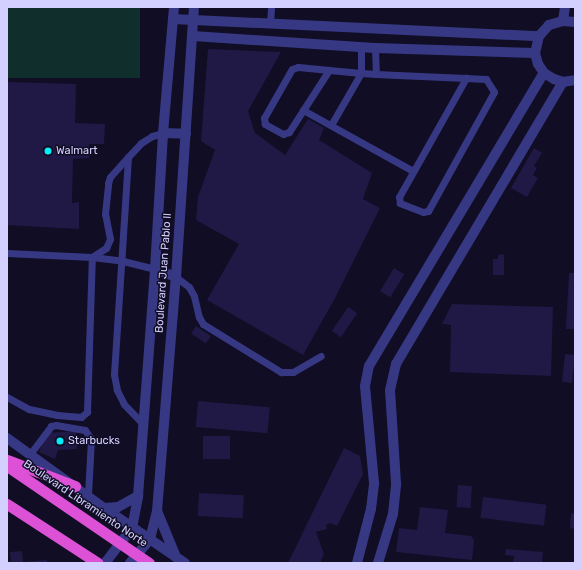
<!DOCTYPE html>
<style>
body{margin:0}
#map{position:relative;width:582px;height:570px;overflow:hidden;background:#100d24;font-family:Rubik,sans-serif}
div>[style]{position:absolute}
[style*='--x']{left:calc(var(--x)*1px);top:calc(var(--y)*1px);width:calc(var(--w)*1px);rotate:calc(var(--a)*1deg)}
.green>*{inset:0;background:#102e2b;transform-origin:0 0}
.building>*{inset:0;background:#201945;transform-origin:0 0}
.service>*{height:7px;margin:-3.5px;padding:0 3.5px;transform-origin:3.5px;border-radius:3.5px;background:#373884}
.minor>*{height:10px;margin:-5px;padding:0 5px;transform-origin:5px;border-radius:5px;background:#373884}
.tertiary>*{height:10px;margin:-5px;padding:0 5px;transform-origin:5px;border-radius:5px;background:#373884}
.trunk>*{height:11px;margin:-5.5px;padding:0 5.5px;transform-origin:5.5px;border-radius:5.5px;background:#dc51d5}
.dots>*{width:11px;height:11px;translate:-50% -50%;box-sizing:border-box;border:2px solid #100d24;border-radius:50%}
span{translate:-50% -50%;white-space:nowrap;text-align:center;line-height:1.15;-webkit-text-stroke:3px #100d24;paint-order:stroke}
.poi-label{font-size:11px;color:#d3d0ff}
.left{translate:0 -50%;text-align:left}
.street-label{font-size:11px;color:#d3d0ff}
.frame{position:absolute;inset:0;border:8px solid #d3d0ff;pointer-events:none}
</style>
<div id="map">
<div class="green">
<div style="left:7px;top:7px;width:133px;height:71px"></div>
</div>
<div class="building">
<div style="clip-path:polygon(208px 49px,281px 52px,248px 111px,255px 133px,285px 155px,308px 119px,324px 128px,319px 140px,372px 173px,363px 199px,380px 208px,334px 300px,303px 355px,207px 300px,239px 244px,196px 220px,198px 197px,215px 150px,201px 141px)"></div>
<div style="clip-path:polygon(7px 82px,76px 84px,75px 123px,105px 124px,104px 144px,89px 144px,89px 158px,73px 159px,72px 203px,79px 202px,79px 229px,7px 225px)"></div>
<div style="clip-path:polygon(534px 148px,542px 153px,534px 166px,537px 168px,533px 175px,538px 178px,527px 197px,511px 188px)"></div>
<div style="clip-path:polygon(504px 254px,504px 275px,493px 275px,493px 259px,498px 259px,498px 255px)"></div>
<div style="left:394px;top:268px;width:12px;height:27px;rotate:31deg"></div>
<div style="clip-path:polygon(569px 273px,575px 273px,575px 329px,566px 329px)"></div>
<div style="clip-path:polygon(452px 304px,553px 307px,551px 376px,450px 372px,451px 325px,442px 324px)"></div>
<div style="left:348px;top:307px;width:11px;height:29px;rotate:34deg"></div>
<div style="left:196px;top:326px;width:18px;height:9px;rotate:34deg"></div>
<div style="left:565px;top:354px;width:10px;height:28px;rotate:6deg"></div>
<div style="left:198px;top:401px;width:72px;height:26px;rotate:5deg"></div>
<div style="clip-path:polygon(76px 431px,77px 449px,58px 450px,55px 459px,39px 452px,47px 433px)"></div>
<div style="left:203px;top:436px;width:27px;height:23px"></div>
<div style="clip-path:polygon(344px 448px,360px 456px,363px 474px,337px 526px,330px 523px,326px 525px,327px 529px,316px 532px,324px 554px,320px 563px,288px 563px)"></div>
<div style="left:458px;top:485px;width:14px;height:22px;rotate:4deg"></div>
<div style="left:199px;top:493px;width:45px;height:23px;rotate:3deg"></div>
<div style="left:483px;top:497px;width:64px;height:21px;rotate:7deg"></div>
<div style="clip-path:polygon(420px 507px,448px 510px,445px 533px,471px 536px,474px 540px,472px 560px,396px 552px,399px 528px,417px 530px)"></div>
<div style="clip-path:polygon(571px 513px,575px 514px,575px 529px,570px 528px)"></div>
<div style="clip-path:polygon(506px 549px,543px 552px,542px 563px,513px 563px,514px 556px,505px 555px)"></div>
<div style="left:22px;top:551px;width:12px;height:12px;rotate:85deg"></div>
<div style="clip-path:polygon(47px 560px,47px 563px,25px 563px,25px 562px)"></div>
</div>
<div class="service">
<div style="--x:270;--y:23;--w:16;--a:-86"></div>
<div style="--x:375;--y:48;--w:26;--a:88"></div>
<div style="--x:329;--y:70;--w:74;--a:122.8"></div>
<div style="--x:289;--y:132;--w:6;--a:162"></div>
<div style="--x:283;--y:134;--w:21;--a:-151"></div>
<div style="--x:265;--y:124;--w:6;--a:-99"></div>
<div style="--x:264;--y:118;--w:56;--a:-60.3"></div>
<div style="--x:292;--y:69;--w:6;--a:-18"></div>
<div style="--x:298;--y:67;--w:63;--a:5.4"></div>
<div style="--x:361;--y:73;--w:15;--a:4"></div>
<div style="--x:376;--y:74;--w:21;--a:3"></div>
<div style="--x:397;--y:75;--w:69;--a:2.5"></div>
<div style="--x:466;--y:78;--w:20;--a:3"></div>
<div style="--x:486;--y:79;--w:15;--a:58"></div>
<div style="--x:494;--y:92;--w:136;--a:119"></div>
<div style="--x:428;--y:211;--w:5;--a:169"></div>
<div style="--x:423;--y:212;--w:25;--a:-159"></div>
<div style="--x:400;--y:203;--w:6;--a:-99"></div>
<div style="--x:399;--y:197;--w:137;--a:-60.6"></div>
<div style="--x:303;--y:110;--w:126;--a:29"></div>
<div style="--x:331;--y:125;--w:60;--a:-60"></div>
<div style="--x:361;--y:73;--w:26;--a:-90"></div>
<div style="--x:7;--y:253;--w:85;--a:2.7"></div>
<div style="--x:92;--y:257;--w:31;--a:7"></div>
<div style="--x:123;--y:261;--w:33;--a:14"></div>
<div style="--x:176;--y:277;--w:16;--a:38"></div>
<div style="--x:189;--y:287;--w:10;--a:61"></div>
<div style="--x:194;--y:296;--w:22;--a:77"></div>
<div style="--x:199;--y:317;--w:8;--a:60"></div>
<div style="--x:203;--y:324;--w:92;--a:31.6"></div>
<div style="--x:281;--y:372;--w:12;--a:0"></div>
<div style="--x:293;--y:372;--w:32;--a:-30"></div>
<div style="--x:7;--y:397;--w:25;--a:29"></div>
<div style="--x:29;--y:409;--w:29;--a:12"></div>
<div style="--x:57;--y:415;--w:24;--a:5"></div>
<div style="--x:81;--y:417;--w:8;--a:-40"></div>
<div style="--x:87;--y:412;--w:155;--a:-88.2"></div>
<div style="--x:92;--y:257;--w:17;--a:-33"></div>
<div style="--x:106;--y:248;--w:10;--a:-66"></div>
<div style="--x:110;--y:239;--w:25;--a:-101"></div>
<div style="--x:105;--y:214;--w:31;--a:-84"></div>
<div style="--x:108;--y:183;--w:6;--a:-72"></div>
<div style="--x:110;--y:177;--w:27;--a:-48"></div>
<div style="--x:144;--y:425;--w:29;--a:-134"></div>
<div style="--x:124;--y:404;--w:16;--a:-117"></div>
<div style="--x:117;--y:390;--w:16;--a:-101"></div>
<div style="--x:114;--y:374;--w:217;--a:-86.3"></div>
<div style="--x:128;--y:157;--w:19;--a:-47"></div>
<div style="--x:141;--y:143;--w:13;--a:-32"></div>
<div style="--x:152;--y:136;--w:11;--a:-15"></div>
<div style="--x:30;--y:454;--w:35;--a:-53"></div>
<div style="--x:51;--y:426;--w:5;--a:-11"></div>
<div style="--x:56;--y:425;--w:29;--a:10"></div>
<div style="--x:85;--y:430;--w:11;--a:56"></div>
<div style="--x:91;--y:439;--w:56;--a:93.1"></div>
</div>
<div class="minor">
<div style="--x:173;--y:19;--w:366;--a:2.7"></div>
<div style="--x:563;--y:21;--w:14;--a:-82"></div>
<div style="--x:575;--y:22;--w:12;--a:-175"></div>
<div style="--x:563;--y:21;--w:15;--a:164"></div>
<div style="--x:549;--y:25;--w:15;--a:132"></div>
<div style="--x:539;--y:36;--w:17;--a:103"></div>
<div style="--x:535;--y:53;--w:11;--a:75"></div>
<div style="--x:538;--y:64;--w:11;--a:56"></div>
<div style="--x:544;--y:73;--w:12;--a:31"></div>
<div style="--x:554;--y:79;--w:9;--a:18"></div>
<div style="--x:563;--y:82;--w:12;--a:-9"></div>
<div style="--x:193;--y:36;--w:182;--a:3.8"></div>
<div style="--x:375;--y:48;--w:160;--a:1.8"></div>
<div style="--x:357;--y:563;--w:56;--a:-75.5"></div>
<div style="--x:371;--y:509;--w:26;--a:-83"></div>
<div style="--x:374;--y:483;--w:97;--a:-95.3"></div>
<div style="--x:365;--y:386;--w:20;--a:-79"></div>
<div style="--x:369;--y:366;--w:341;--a:-59.2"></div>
<div style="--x:378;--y:563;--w:51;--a:-73"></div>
<div style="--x:393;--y:514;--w:31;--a:-84"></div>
<div style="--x:396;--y:483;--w:93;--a:-93.7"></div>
<div style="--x:390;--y:390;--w:27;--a:-77"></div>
<div style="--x:396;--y:364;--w:328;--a:-59.4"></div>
</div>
<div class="tertiary">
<div style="--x:163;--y:133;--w:23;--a:2"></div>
<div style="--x:155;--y:269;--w:22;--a:21"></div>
<div style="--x:7;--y:438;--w:120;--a:35.8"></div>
<div style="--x:104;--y:508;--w:98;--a:34.2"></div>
<div style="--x:104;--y:508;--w:14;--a:-4"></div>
<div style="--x:118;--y:507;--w:23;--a:-29"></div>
<div style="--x:157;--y:511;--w:50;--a:67.6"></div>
<div style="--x:105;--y:563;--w:44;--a:-52.4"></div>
<div style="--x:132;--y:528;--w:33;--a:-79"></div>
<div style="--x:138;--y:496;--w:228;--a:-85.7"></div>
<div style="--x:155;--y:269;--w:136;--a:-86.6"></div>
<div style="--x:163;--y:133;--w:126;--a:-85"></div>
<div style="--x:130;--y:563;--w:31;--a:-50"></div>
<div style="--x:150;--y:539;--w:29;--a:-76"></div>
<div style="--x:157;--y:511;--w:235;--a:-85.4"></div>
<div style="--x:176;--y:277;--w:271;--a:-86.2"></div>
</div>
<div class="trunk">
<div style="--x:7;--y:460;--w:73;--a:20.9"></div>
<div style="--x:7;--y:466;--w:172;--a:34.3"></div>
<div style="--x:7;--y:504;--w:108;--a:33"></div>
</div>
<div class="dots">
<div style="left:48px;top:151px;background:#00effb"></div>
<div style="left:60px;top:441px;background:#00effb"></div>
</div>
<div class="poi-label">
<span class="left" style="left:56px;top:151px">Walmart</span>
<span class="left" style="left:68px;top:441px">Starbucks</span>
</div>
<div class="street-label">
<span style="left:164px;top:273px;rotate:-86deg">Boulevard Juan Pablo II</span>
<span style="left:85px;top:504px;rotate:34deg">Boulevard Libramiento Norte</span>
</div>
<div class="frame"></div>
</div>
